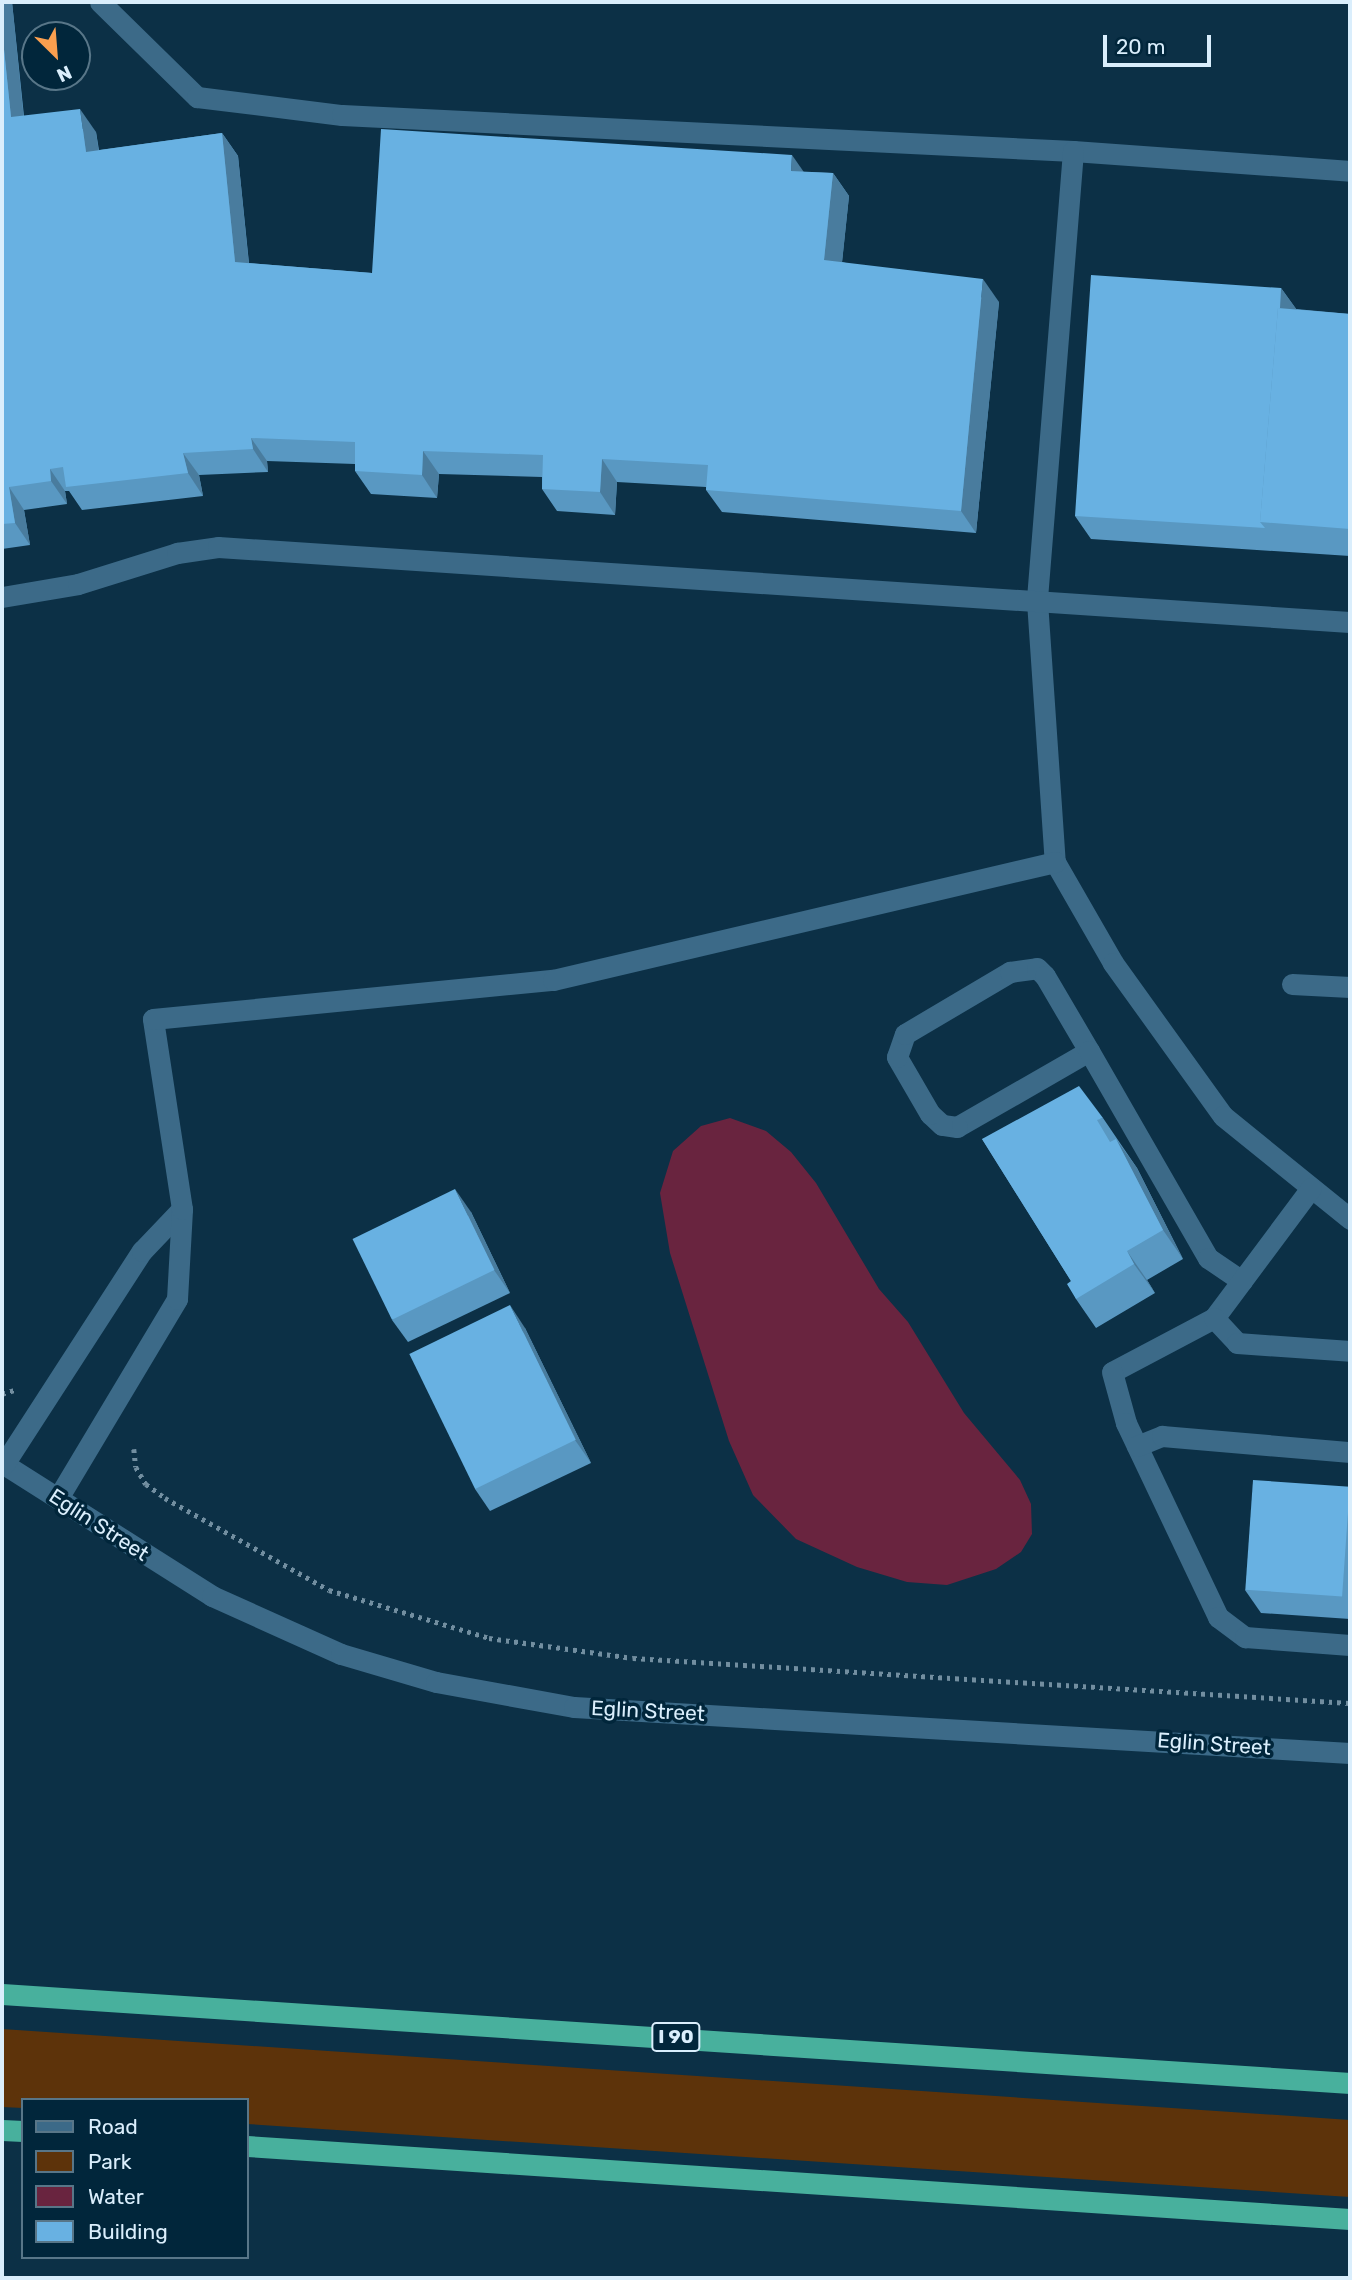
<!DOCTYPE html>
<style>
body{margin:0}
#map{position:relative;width:1352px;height:2280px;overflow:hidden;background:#0c3046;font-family:Rubik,sans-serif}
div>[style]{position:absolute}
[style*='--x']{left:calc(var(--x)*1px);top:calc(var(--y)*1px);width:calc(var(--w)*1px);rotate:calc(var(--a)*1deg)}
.green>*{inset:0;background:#5d330a}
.water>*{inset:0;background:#69243f}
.path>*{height:4.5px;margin-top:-2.25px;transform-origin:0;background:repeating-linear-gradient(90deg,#728ea0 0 3.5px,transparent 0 8.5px)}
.minor>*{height:21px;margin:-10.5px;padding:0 10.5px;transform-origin:10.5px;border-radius:10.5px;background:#3c6a88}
.highway>*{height:21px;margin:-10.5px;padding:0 10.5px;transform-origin:10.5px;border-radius:10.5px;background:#48b09d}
.wall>*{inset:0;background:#5998c2}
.shaded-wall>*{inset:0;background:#497c9e}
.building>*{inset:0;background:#68b1e2;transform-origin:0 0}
span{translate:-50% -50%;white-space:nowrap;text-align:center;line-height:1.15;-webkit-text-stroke:7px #01263b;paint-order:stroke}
.shield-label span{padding:2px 5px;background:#01263b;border:2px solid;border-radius:5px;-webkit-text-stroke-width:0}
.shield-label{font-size:19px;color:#daeefc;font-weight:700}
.street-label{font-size:21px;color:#daeefc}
.frame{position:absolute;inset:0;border:4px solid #daeefc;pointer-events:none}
.legend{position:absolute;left:21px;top:2098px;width:228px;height:161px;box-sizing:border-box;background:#01263b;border:2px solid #587688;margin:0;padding:9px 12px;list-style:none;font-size:21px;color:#daeefc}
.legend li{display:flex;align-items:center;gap:14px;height:35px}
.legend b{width:35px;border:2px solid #587688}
.north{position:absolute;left:21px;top:21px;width:70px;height:70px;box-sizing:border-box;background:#01263b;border:2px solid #587688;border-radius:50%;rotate:155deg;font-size:19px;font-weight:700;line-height:28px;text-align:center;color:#daeefc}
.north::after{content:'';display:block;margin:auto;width:24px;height:32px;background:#fa9f4f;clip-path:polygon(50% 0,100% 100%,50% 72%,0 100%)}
.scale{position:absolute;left:1103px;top:35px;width:108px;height:32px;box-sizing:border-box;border:4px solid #daeefc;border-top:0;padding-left:9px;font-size:21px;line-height:24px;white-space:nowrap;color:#daeefc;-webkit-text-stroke:5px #01263b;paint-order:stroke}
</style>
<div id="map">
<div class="green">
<div style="clip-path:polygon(2px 2029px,1350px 2120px,1350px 2197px,247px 2124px,247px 2100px,23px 2100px,23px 2108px,2px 2107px)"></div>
</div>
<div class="water">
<div style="clip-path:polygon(730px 1118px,766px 1131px,791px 1152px,816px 1183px,879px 1289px,908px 1322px,964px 1413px,1020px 1480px,1031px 1504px,1032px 1534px,1021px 1552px,996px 1569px,947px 1585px,907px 1582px,857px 1567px,796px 1539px,753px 1495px,729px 1441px,670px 1253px,660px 1193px,673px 1151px,701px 1126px)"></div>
</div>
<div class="path">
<div style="--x:2;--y:1394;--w:16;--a:-18"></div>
<div style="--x:134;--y:1449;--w:18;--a:84"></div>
<div style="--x:136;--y:1467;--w:20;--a:60"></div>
<div style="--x:146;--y:1484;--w:24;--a:36"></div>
<div style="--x:165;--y:1498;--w:188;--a:29.3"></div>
<div style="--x:329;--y:1590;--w:167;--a:16.7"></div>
<div style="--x:489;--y:1638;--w:145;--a:7.9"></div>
<div style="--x:633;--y:1658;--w:718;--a:3.59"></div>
</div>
<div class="minor">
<div style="--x:100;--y:2;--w:136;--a:44.4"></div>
<div style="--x:197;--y:97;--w:146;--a:7.1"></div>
<div style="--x:342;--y:115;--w:732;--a:2.82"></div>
<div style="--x:1073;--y:151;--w:278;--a:4.1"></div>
<div style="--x:1073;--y:151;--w:451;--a:94.6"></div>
<div style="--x:1037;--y:601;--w:262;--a:86.1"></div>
<div style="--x:1055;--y:862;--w:116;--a:60.1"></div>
<div style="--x:1113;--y:963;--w:188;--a:54.3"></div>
<div style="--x:1223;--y:1116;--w:164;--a:39"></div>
<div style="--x:2;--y:597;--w:77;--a:-9.7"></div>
<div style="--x:78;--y:584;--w:104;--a:-17.4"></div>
<div style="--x:177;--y:553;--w:41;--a:-8.3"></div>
<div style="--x:218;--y:547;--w:1134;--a:3.79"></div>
<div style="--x:1292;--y:984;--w:58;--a:3"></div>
<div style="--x:1089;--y:1051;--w:152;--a:150.1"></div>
<div style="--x:957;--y:1127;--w:15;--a:-172"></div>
<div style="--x:942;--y:1125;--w:16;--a:-137"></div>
<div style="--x:930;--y:1114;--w:66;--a:-120.1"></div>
<div style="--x:897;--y:1057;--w:24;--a:-71"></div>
<div style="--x:905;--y:1034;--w:122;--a:-30.6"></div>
<div style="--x:1010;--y:972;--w:27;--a:-8"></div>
<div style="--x:1037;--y:968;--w:11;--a:45"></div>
<div style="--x:1045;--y:976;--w:87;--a:59.6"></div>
<div style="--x:1089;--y:1051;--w:239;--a:60.1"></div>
<div style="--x:1208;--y:1258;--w:41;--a:34.1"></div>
<div style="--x:1311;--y:1188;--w:162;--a:126.7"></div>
<div style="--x:1214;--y:1318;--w:115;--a:152.1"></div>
<div style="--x:1112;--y:1372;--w:53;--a:74.6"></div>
<div style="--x:1126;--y:1423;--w:215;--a:64.6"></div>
<div style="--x:1218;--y:1617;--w:34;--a:37"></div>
<div style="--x:1245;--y:1637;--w:105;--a:4.4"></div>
<div style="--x:1214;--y:1318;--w:34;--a:47"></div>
<div style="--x:1237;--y:1343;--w:113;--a:4"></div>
<div style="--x:1137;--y:1446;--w:27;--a:-22"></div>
<div style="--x:1162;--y:1436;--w:189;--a:4.9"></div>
<div style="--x:2;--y:1463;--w:249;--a:32.3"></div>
<div style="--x:212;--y:1596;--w:141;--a:24.2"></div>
<div style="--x:341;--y:1654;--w:99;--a:16.4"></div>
<div style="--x:436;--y:1682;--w:140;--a:10.3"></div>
<div style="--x:574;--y:1707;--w:777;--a:3.39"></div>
<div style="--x:4;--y:1464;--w:254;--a:-57.1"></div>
<div style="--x:142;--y:1251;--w:58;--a:-46.4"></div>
<div style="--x:58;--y:1498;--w:232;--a:-59.1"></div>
<div style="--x:177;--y:1299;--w:90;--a:-86.8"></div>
<div style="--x:182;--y:1209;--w:192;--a:-98.7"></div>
<div style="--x:153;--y:1019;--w:402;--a:-5.6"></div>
<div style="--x:553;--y:980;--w:516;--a:-13.23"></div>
</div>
<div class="highway">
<div style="--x:2;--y:1994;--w:1351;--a:3.78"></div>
<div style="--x:2;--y:2130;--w:21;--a:3"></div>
<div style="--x:247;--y:2146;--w:1105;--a:3.79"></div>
</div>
<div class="wall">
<div style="clip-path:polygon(2px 2px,12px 2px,24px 116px,96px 132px,99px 150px,222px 133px,238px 156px,249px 263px,372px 273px,804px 172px,833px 173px,849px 196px,842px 262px,999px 302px,976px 533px,722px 512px,706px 490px,706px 487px,617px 482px,615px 515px,557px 511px,542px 489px,542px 477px,439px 474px,437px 498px,371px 494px,355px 471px,355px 464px,267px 461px,268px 472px,199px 475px,203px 496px,82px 510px,69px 491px,65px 491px,67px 504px,24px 510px,30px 545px,2px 549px)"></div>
<div style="clip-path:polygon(1281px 288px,1296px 309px,1350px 314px,1350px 556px,1091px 539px,1075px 516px)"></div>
<div style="clip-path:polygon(1103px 1118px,1137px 1168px,1183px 1259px,1147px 1280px,1155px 1293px,1096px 1328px,1076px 1299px,1071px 1281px,982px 1139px)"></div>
<div style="clip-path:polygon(471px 1212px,510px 1293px,408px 1342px,392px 1320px)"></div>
<div style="clip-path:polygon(525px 1328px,591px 1463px,490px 1511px,475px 1489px)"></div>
<div style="clip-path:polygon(1350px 1486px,1350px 1619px,1261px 1613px,1245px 1590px)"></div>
</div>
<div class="shaded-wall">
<div style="clip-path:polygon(2px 2px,12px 2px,26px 140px,11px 117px,2px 30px)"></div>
<div style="clip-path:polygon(80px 109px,96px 132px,102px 175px,86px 152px)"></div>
<div style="clip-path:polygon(222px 133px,238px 156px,251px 285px,235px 262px)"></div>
<div style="clip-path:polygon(792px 155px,808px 178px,791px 171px)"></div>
<div style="clip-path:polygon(833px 173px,849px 196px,840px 282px,824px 260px)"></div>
<div style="clip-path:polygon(983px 279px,999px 302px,976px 533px,961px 511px)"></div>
<div style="clip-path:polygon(1281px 288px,1297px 310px,1265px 522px)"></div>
<div style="clip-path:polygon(251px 438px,267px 461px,268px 472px,253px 449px)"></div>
<div style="clip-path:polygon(423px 451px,439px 474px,437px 498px,422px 475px)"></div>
<div style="clip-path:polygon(183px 453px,199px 475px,203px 496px,188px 473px)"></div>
<div style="clip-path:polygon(602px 459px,617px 482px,615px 515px,600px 492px)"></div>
<div style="clip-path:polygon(50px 469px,65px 491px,67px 504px,51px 481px)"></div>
<div style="clip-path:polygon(9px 487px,24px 510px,30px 545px,15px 523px)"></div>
<div style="clip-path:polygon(1116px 1139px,1137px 1168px,1183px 1259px,1163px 1230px)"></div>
<div style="clip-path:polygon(455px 1189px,471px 1212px,510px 1293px,494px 1270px)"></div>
<div style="clip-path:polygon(1127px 1251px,1147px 1280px,1155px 1293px,1134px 1264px)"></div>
<div style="clip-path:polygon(510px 1305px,525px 1328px,591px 1463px,575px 1440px)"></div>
</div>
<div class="building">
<div style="clip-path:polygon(2px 30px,11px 117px,80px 109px,86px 152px,222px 133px,235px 262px,372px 273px,381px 129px,792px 155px,791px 171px,833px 173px,824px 260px,983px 279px,961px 511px,706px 490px,708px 465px,602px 459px,600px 492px,542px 489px,543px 455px,423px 451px,422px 475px,355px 471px,355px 442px,251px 438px,253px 449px,183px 453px,188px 473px,66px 487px,63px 467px,50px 469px,51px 481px,9px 487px,15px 523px,2px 524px)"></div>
<div style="clip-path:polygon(1091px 275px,1281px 288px,1280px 308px,1278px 308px,1260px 522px,1265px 528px,1075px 516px)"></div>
<div style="clip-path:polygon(1278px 308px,1350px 314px,1350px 529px,1260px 522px)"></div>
<div style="clip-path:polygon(1079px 1086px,1103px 1118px,1097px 1120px,1110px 1142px,1116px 1139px,1163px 1230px,1127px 1251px,1134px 1264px,1076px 1299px,1067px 1284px,1071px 1281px,982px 1139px)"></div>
<div style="left:455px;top:1189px;width:90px;height:114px;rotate:64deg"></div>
<div style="left:510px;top:1305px;width:150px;height:112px;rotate:64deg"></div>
<div style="left:1253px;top:1480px;width:97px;height:110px;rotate:4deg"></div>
</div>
<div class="shield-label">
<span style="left:676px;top:2037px">I 90</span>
</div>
<div class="street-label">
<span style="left:99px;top:1525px;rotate:33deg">Eglin Street</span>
<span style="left:648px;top:1711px;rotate:3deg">Eglin Street</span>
<span style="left:1214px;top:1744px;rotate:4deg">Eglin Street</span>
</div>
<div class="frame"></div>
<ul class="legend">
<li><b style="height:9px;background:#3c6a88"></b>Road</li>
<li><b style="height:19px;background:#5d330a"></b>Park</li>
<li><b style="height:19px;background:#69243f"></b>Water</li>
<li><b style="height:19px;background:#68b1e2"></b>Building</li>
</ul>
<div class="north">N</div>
<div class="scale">20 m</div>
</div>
